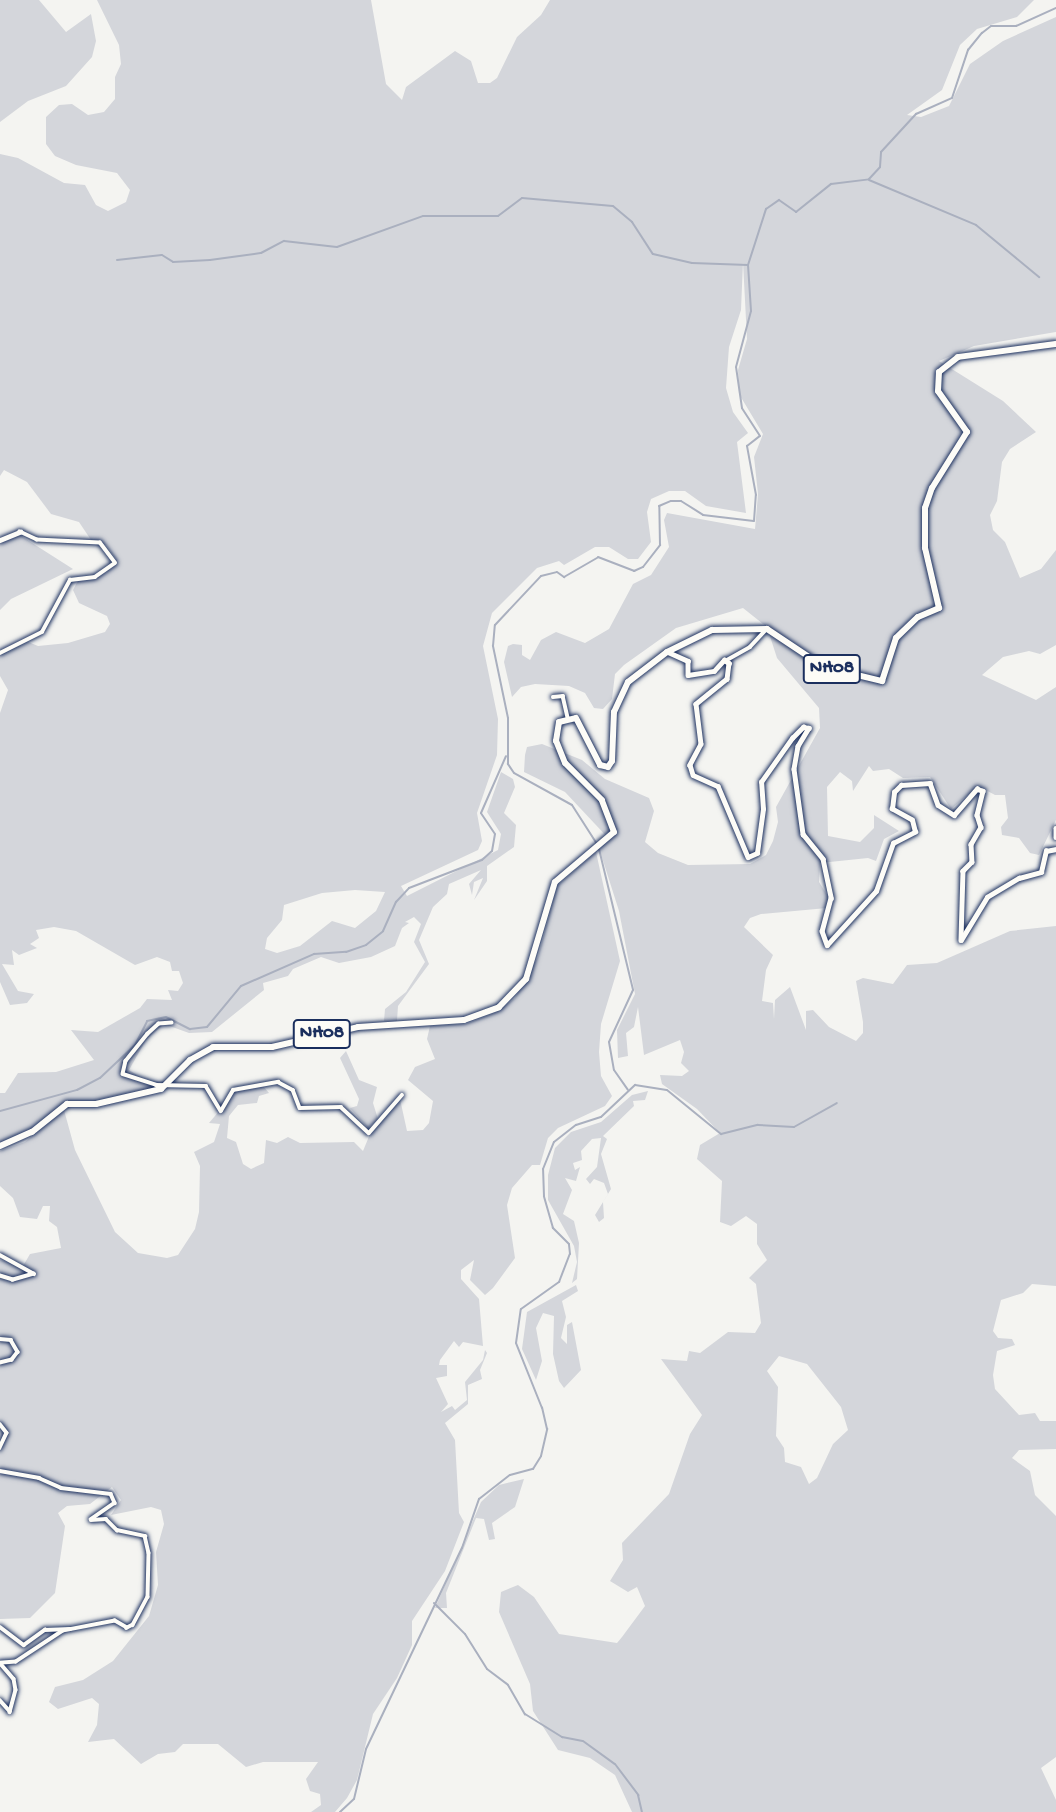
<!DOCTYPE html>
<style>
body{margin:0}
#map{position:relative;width:1056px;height:1812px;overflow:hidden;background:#f4f4f1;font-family:"Gochi Hand",sans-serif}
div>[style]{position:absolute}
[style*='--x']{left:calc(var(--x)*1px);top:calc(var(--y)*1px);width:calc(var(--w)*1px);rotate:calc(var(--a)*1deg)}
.green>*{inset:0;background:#d4d6db}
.stream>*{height:2px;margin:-1px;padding:0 1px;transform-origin:1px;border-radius:1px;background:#aab0bf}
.roads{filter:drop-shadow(0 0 2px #1b2f5e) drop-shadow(0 0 2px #1b2f5e)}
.minor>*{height:3.5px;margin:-1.75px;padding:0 1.75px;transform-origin:1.75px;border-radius:1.75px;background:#fdfcf7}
.tertiary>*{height:4.5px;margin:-2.25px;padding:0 2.25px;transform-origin:2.25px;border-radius:2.25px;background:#fdfcf7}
.primary>*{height:6px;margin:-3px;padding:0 3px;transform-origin:3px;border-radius:3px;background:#fdfcf7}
span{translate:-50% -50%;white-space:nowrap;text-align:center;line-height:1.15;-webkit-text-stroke:6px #fdfcf7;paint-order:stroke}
.shield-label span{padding:2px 5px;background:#fdfcf7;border:2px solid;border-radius:5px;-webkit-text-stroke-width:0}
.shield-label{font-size:19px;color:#1b2f5e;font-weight:700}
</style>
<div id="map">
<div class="green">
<div style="clip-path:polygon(0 0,39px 0,66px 32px,91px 14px,96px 41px,92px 57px,66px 86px,28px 101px,0 122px)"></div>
<div style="clip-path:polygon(evenodd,97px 0,371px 0,386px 84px,402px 100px,406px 87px,455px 51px,471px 61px,478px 83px,490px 83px,497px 78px,517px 37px,541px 15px,550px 0,1034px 0,1017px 17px,977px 29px,960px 45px,942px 90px,907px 115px,921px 117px,949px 106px,970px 64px,1003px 41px,1056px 17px,1056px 332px,974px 346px,939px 361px,1003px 401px,1036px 432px,1010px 449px,1002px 462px,997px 501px,990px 515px,993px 530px,1005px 542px,1020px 578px,1041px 569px,1056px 550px,1056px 645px,1040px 654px,1029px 651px,1003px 657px,982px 675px,1036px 700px,1056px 687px,1056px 820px,1039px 855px,1030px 853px,1019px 838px,1002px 835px,1001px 827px,1008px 818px,1005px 795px,995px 795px,978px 786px,951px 809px,930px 777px,903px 778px,889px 769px,873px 771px,869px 766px,853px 791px,852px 781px,840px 772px,827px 787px,828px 836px,860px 842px,874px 828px,874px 815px,899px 831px,884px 839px,876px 861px,868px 858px,820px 863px,819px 882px,829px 898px,827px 908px,761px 914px,750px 918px,744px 927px,773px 955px,766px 970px,762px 1001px,773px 1003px,774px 1019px,775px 1000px,790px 987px,806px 1030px,806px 1011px,813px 1010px,829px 1027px,856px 1041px,863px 1033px,863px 1022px,856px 981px,863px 978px,893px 984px,907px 965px,937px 963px,1010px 931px,1056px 926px,1056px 1286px,1032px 1284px,1023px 1293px,1001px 1300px,993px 1331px,998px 1338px,1012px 1339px,1015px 1345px,997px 1351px,993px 1375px,995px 1389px,1019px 1415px,1035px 1413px,1040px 1421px,1056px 1421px,1056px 1449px,1019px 1450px,1012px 1458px,1030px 1471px,1035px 1495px,1056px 1516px,1056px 1757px,1041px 1768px,1056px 1800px,1056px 1812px,632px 1812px,615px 1775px,590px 1758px,558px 1750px,533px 1711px,530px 1684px,499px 1612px,501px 1592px,518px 1585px,534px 1597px,559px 1634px,617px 1643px,622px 1637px,645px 1606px,637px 1587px,628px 1592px,610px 1581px,623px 1560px,622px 1543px,669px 1494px,690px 1434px,702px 1415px,661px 1359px,687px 1361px,689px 1351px,700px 1353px,728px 1332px,755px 1333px,761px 1323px,756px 1284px,749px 1278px,767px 1260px,757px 1244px,757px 1224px,746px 1216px,731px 1226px,720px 1222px,722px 1181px,697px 1159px,700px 1145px,720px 1133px,697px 1109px,662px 1084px,660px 1075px,682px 1076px,689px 1071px,681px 1063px,684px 1052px,680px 1040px,644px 1055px,638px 1007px,634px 1027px,626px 1033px,628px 1056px,618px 1058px,617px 1030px,635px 994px,619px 911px,599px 848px,610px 840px,565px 792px,524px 772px,525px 755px,527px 747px,542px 744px,582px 760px,605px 779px,649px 798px,654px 811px,645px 842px,658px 853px,688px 865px,750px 864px,766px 855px,773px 841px,778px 822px,776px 807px,820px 728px,819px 708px,777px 658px,767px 627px,743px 608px,676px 628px,624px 665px,615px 674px,612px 699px,603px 709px,594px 708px,585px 693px,569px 686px,535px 684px,521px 687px,512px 697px,504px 662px,508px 646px,513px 644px,522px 645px,522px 655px,530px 660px,541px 640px,556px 632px,585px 643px,609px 629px,633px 584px,651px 575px,669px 547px,664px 520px,667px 513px,755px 529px,758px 494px,754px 457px,763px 434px,739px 394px,738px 370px,747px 339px,743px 262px,741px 310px,729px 347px,726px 388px,733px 412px,748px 433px,737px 442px,746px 513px,706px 506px,685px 491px,669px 491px,651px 499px,647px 512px,651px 542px,638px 559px,628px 559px,609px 547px,595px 547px,564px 565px,559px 561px,537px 568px,492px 613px,483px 646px,498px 719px,497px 755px,477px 813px,482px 841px,478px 850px,401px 886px,407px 896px,498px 850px,501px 834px,487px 812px,501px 772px,513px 779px,515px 787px,504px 813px,516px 825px,514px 847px,487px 866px,487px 881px,474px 900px,483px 878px,474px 882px,472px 895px,469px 884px,481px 870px,449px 884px,447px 894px,433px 907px,419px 940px,429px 964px,398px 1006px,397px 1021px,384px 1021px,385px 1009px,406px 992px,425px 962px,414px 942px,421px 924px,414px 917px,405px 922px,409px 923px,402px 928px,395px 946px,371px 957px,339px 963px,321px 957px,293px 969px,288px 976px,263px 983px,264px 990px,212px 1032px,189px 1033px,164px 1024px,146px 1040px,129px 1070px,145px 1080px,167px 1082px,153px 1091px,99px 1102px,64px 1103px,38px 1126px,0 1145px,0 1093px,5px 1093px,18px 1073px,56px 1072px,94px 1060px,71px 1030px,98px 1032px,140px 1008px,147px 999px,172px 1000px,168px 990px,178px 991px,183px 983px,179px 971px,172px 971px,170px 962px,157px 957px,135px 965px,76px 931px,54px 927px,36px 930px,39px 938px,30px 944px,37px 948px,19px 955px,12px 950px,14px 965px,2px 964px,18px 991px,34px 994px,27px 1003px,10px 1005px,0 982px,0 713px,8px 690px,0 676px,0 654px,26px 641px,38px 646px,68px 643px,105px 632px,110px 624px,107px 616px,79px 603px,73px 590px,80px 577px,106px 573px,116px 559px,106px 545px,91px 540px,79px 522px,51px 514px,27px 482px,4px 470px,0 476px,0 154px,18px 158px,64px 183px,85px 185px,96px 205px,108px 211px,126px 202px,130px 190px,117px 173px,76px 165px,55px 156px,46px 144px,46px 117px,59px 105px,72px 104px,88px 115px,104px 112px,115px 99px,115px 77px,121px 64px,119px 45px,97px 0,355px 890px,385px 892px,376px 911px,355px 928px,332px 921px,300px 946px,277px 953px,265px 949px,267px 938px,282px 920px,284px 905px,322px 893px,355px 890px,97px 0,779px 1356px,807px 1364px,841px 1407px,848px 1430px,833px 1444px,817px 1478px,809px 1484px,801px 1467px,785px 1462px,784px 1448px,776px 1436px,778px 1387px,767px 1371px,779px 1356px)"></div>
<div style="clip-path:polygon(18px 534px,73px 569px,11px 599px,0 610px,0 541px)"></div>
<div style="clip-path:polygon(596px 852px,620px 961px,601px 1024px,599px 1052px,601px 1076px,612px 1096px,605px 1106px,558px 1128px,548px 1138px,540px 1165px,532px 1165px,512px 1188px,507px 1205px,515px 1258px,493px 1288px,485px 1295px,470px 1280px,474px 1260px,461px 1270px,461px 1279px,479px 1299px,483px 1346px,463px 1342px,459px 1347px,454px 1341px,440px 1360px,439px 1365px,447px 1365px,447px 1376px,436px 1378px,448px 1404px,441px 1412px,452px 1406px,455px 1410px,467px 1400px,465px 1382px,483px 1360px,485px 1350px,487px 1353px,480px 1370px,482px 1379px,468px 1385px,468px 1404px,445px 1423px,455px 1440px,459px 1513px,464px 1522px,445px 1571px,412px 1621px,412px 1645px,397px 1678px,373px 1714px,357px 1780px,347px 1798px,335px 1812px,311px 1812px,321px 1805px,320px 1794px,310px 1791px,306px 1779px,318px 1762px,263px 1762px,246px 1767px,218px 1744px,183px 1744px,175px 1752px,158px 1754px,141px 1764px,114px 1739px,88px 1742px,97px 1725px,99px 1704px,92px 1698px,58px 1709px,49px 1702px,55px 1687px,83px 1680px,113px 1661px,149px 1616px,158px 1585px,156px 1552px,164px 1524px,161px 1510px,151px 1507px,111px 1515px,121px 1500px,112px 1487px,90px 1504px,67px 1506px,58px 1513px,65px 1526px,55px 1593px,30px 1618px,0 1619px,0 1260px,23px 1266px,30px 1254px,61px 1248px,57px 1227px,49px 1221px,50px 1206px,43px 1206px,37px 1219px,20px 1217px,13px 1198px,0 1186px,0 1151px,25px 1142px,64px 1110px,75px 1150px,115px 1232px,138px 1253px,167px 1258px,178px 1255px,195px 1229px,199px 1212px,200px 1166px,194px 1152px,214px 1142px,220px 1124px,209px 1123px,235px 1092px,263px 1086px,269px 1093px,259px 1096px,257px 1103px,238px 1105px,229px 1116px,227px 1138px,236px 1142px,243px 1164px,251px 1169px,264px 1163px,266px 1140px,277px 1143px,288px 1137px,300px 1143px,354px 1142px,363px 1151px,370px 1134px,400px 1099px,407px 1131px,423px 1130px,429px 1123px,433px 1101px,408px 1080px,415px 1067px,435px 1059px,427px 1039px,430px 1026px,466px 1024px,497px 1012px,515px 998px,538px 957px,557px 886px)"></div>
<div style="clip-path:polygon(346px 1051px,359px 1080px,377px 1087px,373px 1103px,378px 1119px,368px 1128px,350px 1108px,357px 1106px,359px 1099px,340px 1058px)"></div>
<div style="clip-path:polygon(648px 1091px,645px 1100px,633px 1101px,634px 1106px,603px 1136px,607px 1139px,601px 1154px,611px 1189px,603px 1202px,604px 1218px,599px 1222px,595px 1215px,608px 1194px,604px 1183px,594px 1179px,590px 1184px,586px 1179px,597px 1167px,601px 1138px,592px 1139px,581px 1151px,582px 1160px,573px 1163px,575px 1170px,580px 1167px,576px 1181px,565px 1178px,572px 1190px,563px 1214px,574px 1221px,579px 1243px,577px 1279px,572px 1283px,577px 1262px,574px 1246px,548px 1200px,548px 1175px,555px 1148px,571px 1132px,601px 1122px,632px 1095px)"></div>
<div style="clip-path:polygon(576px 1285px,578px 1291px,562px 1301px,566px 1317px,561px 1338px,567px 1344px,567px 1325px,572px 1322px,581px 1370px,564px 1388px,559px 1381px,553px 1354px,554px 1316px,543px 1313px,536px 1328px,542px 1361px,536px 1380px,522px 1349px,527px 1312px)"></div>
<div style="clip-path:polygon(524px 1479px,515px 1507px,492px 1523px,495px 1539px,489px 1540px,484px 1519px,476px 1518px,446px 1593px,447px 1608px,435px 1608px,481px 1502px,499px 1485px)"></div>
</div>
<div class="stream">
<div style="--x:869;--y:180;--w:116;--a:22.8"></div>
<div style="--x:976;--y:225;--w:82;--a:39.5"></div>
<div style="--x:117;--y:260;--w:45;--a:-6.3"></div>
<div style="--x:162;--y:255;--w:13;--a:32"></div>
<div style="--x:173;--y:262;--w:37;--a:-3"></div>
<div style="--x:210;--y:260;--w:51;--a:-7.8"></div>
<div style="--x:261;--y:253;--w:26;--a:-28"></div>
<div style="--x:284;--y:241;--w:53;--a:6.5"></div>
<div style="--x:337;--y:247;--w:91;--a:-19.8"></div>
<div style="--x:423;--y:216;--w:75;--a:0"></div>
<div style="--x:498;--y:216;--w:30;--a:-37"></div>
<div style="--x:522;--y:198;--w:91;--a:5"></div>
<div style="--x:613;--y:206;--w:25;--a:40"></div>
<div style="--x:632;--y:222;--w:38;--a:57"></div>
<div style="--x:653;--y:254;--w:40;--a:13"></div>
<div style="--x:692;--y:263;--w:56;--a:2"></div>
<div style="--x:597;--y:844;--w:46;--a:-122.7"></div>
<div style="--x:572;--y:805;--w:66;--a:-151.1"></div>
<div style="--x:514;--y:773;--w:11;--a:-124"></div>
<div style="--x:508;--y:764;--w:46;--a:-90"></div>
<div style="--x:508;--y:718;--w:74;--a:-101.8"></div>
<div style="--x:493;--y:646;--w:21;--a:-85"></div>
<div style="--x:495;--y:625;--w:67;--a:-46.8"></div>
<div style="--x:541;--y:576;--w:16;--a:-14"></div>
<div style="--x:557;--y:572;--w:9;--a:36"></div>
<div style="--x:564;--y:577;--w:39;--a:-30"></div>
<div style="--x:598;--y:557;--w:39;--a:21"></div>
<div style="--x:634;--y:571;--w:10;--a:-24"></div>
<div style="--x:643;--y:567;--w:28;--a:-52"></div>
<div style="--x:660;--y:545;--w:39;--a:-91"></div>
<div style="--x:659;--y:506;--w:13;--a:-23"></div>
<div style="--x:671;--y:501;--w:10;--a:0"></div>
<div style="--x:681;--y:501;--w:26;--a:32"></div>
<div style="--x:703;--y:515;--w:51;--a:6.7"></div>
<div style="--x:754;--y:521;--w:26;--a:-86"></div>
<div style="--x:756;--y:495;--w:50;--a:-100.4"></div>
<div style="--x:747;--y:446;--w:16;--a:-38"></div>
<div style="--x:760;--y:436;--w:33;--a:-123"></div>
<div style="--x:742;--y:408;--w:41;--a:-98.3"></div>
<div style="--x:736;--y:367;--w:58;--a:-75"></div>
<div style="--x:751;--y:311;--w:46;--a:-93.7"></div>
<div style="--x:748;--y:265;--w:59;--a:-72.2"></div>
<div style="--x:766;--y:209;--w:16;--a:-35"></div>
<div style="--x:779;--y:200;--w:21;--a:35"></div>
<div style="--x:796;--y:212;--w:45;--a:-38.7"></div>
<div style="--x:831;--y:184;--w:38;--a:-7"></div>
<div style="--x:869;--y:179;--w:16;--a:-47"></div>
<div style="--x:880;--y:167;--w:15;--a:-86"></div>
<div style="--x:881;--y:152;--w:52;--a:-47.4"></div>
<div style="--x:916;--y:114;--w:39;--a:-24"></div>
<div style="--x:952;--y:98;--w:51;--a:-71.6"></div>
<div style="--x:968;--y:50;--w:22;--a:-51"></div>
<div style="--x:982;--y:33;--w:11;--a:-38"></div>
<div style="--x:991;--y:26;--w:25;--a:0"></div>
<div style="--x:1016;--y:26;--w:44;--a:-24.2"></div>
<div style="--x:599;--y:849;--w:145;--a:76.4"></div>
<div style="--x:633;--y:990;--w:57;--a:114.8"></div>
<div style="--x:609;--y:1042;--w:28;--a:80"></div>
<div style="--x:614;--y:1070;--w:24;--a:55"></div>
<div style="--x:0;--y:1111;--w:80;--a:-15.3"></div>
<div style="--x:77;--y:1090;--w:26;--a:-28"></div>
<div style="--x:100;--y:1078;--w:48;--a:-43.3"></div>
<div style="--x:135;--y:1045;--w:27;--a:-63"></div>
<div style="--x:147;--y:1021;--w:19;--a:-12"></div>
<div style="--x:166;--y:1017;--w:27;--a:27"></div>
<div style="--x:190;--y:1029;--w:17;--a:-7"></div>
<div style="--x:207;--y:1027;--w:53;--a:-50.3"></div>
<div style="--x:241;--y:986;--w:80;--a:-23.7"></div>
<div style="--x:314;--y:954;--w:32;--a:-4"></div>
<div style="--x:346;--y:952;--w:21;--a:-19"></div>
<div style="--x:366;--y:945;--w:22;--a:-39"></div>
<div style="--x:383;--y:931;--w:32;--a:-66"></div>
<div style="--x:396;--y:902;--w:19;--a:-47"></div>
<div style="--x:409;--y:888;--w:78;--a:-21"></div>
<div style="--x:482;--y:860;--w:13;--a:-42"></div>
<div style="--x:492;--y:851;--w:17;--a:-80"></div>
<div style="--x:495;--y:834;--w:25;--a:-124"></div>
<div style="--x:481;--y:813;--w:62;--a:-66.3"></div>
<div style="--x:434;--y:1603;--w:44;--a:45"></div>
<div style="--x:465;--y:1634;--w:41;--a:57.8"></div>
<div style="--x:487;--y:1669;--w:26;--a:37"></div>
<div style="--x:508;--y:1685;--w:34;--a:60"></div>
<div style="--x:525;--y:1714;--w:44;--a:31.9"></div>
<div style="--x:562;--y:1737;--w:21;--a:11"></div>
<div style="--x:583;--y:1741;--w:39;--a:36"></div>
<div style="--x:615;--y:1764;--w:39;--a:53"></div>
<div style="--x:638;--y:1795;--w:17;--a:77"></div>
<div style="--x:340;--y:1812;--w:19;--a:-43"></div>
<div style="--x:354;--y:1799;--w:51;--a:-76.5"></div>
<div style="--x:366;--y:1749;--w:223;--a:-64.5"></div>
<div style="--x:462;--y:1548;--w:52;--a:-70.9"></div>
<div style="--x:479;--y:1499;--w:39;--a:-38"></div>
<div style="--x:510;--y:1475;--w:24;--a:-15"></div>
<div style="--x:533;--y:1469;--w:15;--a:-58"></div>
<div style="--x:541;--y:1456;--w:28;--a:-77"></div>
<div style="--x:547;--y:1429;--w:22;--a:-103"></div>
<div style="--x:542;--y:1408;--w:70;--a:-111.8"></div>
<div style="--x:516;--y:1343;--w:34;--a:-82"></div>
<div style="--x:521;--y:1309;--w:47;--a:-35.4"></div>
<div style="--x:559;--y:1282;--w:30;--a:-69"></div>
<div style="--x:570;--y:1254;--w:10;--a:-96"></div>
<div style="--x:569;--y:1244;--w:23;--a:-135"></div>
<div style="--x:553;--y:1228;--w:33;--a:-106"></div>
<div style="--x:544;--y:1196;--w:27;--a:-92"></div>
<div style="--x:543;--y:1169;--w:29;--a:-68"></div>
<div style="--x:554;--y:1142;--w:28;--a:-38"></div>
<div style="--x:576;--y:1125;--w:26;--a:-18"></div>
<div style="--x:601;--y:1117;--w:47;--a:-43.3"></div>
<div style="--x:635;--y:1085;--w:32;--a:9"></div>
<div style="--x:667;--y:1090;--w:70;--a:39.2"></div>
<div style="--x:721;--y:1134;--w:38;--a:-14"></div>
<div style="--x:758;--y:1125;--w:36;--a:3"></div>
<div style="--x:794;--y:1127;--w:49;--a:-29.2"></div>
</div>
<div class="roads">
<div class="minor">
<div style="--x:0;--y:653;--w:47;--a:-26.6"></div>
<div style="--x:42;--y:632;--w:59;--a:-61.7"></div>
<div style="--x:70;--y:580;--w:25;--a:-7"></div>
<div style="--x:95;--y:577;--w:24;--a:-35"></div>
<div style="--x:115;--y:563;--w:25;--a:-127"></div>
<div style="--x:100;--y:543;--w:63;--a:-177.3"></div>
<div style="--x:37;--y:540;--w:19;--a:-155"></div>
<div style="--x:727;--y:660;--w:26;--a:-29"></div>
<div style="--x:750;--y:647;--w:22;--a:-47"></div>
<div style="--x:553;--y:697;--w:10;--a:-6"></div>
<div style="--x:563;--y:696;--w:22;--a:77"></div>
<div style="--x:172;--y:1023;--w:13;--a:176"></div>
<div style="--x:159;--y:1024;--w:15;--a:138"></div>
<div style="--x:148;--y:1034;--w:35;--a:129"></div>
<div style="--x:126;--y:1061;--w:13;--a:103"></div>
<div style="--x:123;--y:1074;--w:35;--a:18"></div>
<div style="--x:156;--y:1085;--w:50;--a:1.1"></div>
<div style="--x:206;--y:1086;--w:29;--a:59"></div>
<div style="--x:221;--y:1111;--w:24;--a:-60"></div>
<div style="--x:233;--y:1090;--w:46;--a:-10.1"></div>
<div style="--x:278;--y:1082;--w:17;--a:28"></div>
<div style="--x:293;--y:1090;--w:19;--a:69"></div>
<div style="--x:300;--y:1108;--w:41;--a:-1.4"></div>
<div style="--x:341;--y:1107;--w:38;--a:43"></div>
<div style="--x:369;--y:1133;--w:50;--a:-49"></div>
<div style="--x:0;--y:1255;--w:39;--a:29"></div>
<div style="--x:34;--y:1274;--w:22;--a:164"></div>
<div style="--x:13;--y:1280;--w:14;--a:-163"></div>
<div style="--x:0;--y:1339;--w:11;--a:5"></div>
<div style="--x:11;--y:1340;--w:14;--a:60"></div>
<div style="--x:18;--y:1352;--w:10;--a:127"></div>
<div style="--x:12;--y:1360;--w:12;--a:166"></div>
<div style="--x:0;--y:1424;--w:11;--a:52"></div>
<div style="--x:7;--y:1433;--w:17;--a:115"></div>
<div style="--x:0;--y:1471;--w:40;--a:10"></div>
<div style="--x:39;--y:1478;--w:24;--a:24"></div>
<div style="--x:61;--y:1488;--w:50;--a:6.8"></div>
<div style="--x:111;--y:1494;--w:10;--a:66"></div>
<div style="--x:115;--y:1503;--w:29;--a:145"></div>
<div style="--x:91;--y:1520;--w:15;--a:-4"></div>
<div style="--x:106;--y:1519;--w:16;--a:45"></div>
<div style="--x:117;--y:1530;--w:29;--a:12"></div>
<div style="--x:145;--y:1536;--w:17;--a:77"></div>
<div style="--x:149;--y:1553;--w:44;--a:91.3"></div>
<div style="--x:148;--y:1597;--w:32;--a:118"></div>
<div style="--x:133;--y:1625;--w:7;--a:153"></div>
<div style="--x:127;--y:1628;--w:14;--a:-150"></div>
<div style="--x:115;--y:1621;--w:53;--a:169.1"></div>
<div style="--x:63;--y:1631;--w:56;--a:146.6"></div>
<div style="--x:16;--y:1662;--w:16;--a:176"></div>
<div style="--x:0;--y:1627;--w:30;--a:37"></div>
<div style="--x:24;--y:1645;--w:26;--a:-36"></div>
<div style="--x:45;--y:1630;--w:25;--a:-2"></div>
<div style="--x:0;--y:1663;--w:21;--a:49"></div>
<div style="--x:14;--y:1679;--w:11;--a:80"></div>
<div style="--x:16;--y:1690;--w:23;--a:105"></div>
<div style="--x:10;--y:1712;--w:15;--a:-132"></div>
</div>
<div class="tertiary">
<div style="--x:0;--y:540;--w:22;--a:-22"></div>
<div style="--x:668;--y:652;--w:22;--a:24"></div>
<div style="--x:688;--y:661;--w:14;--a:90"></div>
<div style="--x:688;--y:675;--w:26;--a:-9"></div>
<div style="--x:714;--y:671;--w:15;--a:-48"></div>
<div style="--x:724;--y:660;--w:6;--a:31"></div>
<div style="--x:729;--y:663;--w:16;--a:97"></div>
<div style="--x:727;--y:679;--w:40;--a:141"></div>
<div style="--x:696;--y:704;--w:40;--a:82.9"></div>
<div style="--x:701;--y:744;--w:24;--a:118"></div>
<div style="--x:690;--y:765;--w:10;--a:73"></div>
<div style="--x:693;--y:775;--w:27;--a:24"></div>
<div style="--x:718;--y:786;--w:77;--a:67.1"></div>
<div style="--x:748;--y:857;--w:10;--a:-24"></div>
<div style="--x:757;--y:853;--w:44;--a:-82.2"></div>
<div style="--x:763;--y:809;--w:27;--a:-94"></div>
<div style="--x:761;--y:782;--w:54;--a:-54.8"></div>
<div style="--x:792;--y:738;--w:16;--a:-45"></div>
<div style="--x:803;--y:727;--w:6;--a:9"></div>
<div style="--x:809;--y:728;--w:21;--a:121"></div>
<div style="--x:798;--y:746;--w:23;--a:100"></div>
<div style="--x:794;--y:769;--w:66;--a:82.1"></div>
<div style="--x:803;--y:834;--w:32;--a:51"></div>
<div style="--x:823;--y:859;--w:40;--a:78"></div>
<div style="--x:831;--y:898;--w:34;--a:105"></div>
<div style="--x:822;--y:931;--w:15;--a:70"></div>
<div style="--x:827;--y:945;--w:73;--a:-47.8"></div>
<div style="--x:876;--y:891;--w:51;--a:-70.5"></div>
<div style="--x:893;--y:843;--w:25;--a:-27"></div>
<div style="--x:915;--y:832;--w:12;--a:-104"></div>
<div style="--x:912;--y:820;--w:23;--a:-151"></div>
<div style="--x:892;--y:809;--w:17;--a:-83"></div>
<div style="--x:894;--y:792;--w:10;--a:-45"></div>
<div style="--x:901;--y:785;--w:29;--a:-4"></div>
<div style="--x:930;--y:783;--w:23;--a:70"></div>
<div style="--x:938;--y:805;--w:19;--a:32"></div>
<div style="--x:954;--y:815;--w:35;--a:-49"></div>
<div style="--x:977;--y:789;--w:6;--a:18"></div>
<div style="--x:983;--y:791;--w:25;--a:104"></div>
<div style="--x:977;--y:815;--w:13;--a:72"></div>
<div style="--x:981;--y:827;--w:20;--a:120"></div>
<div style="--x:971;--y:844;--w:18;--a:87"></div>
<div style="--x:972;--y:862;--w:13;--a:135"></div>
<div style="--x:963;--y:871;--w:69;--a:91.7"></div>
<div style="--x:961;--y:940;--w:50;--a:-58.8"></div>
<div style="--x:987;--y:897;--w:37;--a:-31"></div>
<div style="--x:1019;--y:878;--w:23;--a:-15"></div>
<div style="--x:1041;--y:872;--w:22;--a:-77"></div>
<div style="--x:1046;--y:851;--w:10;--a:-11"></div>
<div style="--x:1056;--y:828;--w:9;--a:90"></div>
</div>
<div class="primary">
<div style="--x:0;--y:1146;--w:35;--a:-24"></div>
<div style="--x:32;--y:1132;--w:45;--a:-38.7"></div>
<div style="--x:67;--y:1104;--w:29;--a:0"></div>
<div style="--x:96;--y:1104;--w:67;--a:-13"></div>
<div style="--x:161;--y:1089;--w:41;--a:-45"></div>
<div style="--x:190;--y:1060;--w:26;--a:-29"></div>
<div style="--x:213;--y:1047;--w:59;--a:0"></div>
<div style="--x:272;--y:1047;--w:88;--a:-13.1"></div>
<div style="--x:358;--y:1027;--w:106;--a:-3.8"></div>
<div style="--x:464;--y:1020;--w:37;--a:-20"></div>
<div style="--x:499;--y:1007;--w:39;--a:-46"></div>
<div style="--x:526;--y:979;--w:101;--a:-73.4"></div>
<div style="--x:555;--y:882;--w:77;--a:-40.3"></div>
<div style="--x:614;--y:832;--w:34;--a:-111"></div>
<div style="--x:602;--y:800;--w:52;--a:-135"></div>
<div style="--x:565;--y:763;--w:24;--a:-112"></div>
<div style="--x:556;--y:741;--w:19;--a:-81"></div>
<div style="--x:559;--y:722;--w:17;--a:-13"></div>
<div style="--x:576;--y:718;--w:53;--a:62.9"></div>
<div style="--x:600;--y:765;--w:8;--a:14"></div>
<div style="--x:608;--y:767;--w:7;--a:-56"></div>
<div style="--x:612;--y:761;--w:49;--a:-87.7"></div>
<div style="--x:614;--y:712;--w:33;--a:-65"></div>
<div style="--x:628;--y:682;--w:49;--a:-37.6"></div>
<div style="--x:667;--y:652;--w:50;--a:-26.1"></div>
<div style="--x:712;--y:630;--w:55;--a:-1"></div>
<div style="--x:767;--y:629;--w:69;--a:33.7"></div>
<div style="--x:824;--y:667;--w:60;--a:13.6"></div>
<div style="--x:882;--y:681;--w:45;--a:-72"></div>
<div style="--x:896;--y:638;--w:30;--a:-44"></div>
<div style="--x:918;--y:617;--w:23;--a:-23"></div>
<div style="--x:939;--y:608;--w:62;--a:-103.1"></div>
<div style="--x:925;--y:548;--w:40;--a:-90"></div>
<div style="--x:925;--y:508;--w:21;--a:-71"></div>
<div style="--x:932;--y:488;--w:66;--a:-58"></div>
<div style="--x:967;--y:432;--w:50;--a:-125.3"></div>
<div style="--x:938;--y:391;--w:19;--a:-87"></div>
<div style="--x:939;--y:372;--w:24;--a:-38"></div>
<div style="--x:958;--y:357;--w:99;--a:-7.6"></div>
</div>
</div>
<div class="shield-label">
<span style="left:832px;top:669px">NH08</span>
<span style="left:322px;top:1034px">NH08</span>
</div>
</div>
